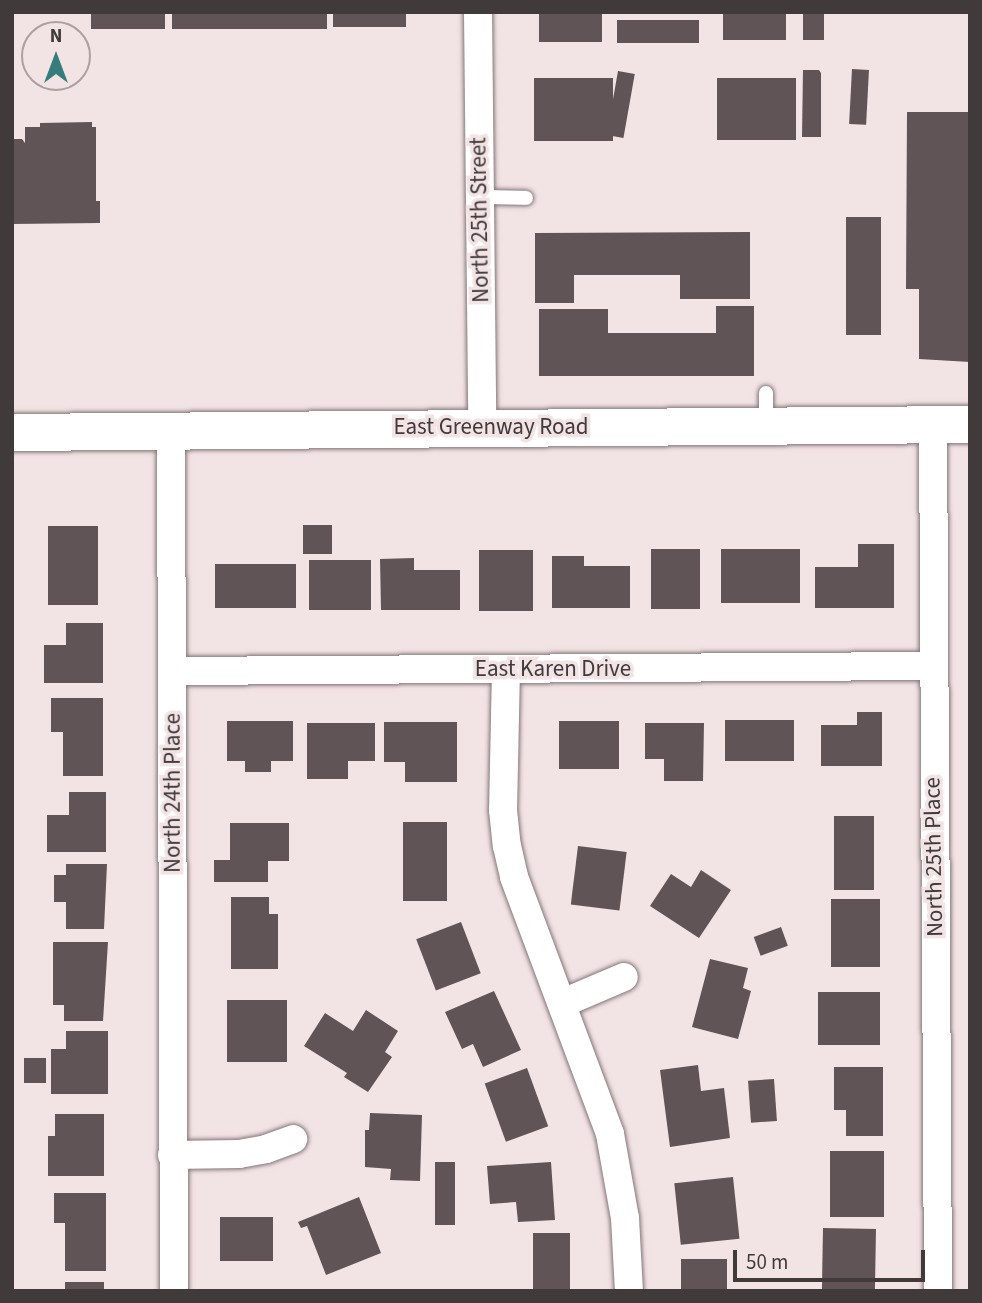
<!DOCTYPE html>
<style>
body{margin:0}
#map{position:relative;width:982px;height:1303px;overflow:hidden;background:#f2e3e4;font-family:"Source Sans 3",sans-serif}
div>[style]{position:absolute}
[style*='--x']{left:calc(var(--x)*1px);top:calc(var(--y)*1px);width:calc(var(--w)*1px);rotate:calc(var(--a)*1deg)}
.building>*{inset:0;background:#615456;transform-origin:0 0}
.roads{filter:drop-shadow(0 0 2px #847677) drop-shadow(0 0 2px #847677)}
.service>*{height:14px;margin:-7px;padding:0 7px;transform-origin:7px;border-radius:7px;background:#fff}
.minor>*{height:28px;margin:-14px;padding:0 14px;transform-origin:14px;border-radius:14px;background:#fff}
.tertiary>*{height:37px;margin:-18.5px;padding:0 18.5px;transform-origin:18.5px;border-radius:18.5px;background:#fff}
span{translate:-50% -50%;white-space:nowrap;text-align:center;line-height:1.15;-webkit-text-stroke:7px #f2e3e4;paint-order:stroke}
.street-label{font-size:23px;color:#403a3b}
.frame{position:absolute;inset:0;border:14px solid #403a3b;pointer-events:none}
.north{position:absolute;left:21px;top:21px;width:70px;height:70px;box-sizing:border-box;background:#f2e3e4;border:2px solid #ab9fa0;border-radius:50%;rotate:0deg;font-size:19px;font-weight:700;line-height:28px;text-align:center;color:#403a3b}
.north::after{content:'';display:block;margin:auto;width:24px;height:32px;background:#357d7c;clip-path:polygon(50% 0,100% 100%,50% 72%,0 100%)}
.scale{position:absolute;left:733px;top:1250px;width:192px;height:32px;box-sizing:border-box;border:4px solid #403a3b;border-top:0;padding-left:9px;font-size:21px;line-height:24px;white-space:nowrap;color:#403a3b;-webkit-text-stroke:5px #f2e3e4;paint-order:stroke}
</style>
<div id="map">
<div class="building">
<div style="left:91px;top:12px;width:74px;height:17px"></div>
<div style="left:172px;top:12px;width:155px;height:17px"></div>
<div style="left:333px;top:12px;width:73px;height:15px"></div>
<div style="left:539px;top:12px;width:63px;height:30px"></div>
<div style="left:723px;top:12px;width:63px;height:28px"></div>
<div style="left:803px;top:12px;width:21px;height:28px"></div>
<div style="left:617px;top:20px;width:82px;height:23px"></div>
<div style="left:852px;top:69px;width:17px;height:55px;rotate:3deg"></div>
<div style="clip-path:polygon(803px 70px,819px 70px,821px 73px,821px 137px,802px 137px)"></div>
<div style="left:618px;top:71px;width:17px;height:65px;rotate:10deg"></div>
<div style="left:534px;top:78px;width:79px;height:63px"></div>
<div style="left:717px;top:78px;width:79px;height:62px"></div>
<div style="clip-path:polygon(907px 112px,970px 112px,970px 362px,919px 359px,919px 289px,906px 289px)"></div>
<div style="clip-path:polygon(92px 122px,92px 127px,96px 127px,96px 201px,100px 201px,100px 223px,12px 224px,12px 139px,22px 139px,25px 143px,25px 127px,40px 127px,40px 123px)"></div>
<div style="left:846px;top:217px;width:35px;height:118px"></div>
<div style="clip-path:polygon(750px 232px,750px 299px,680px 299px,680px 275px,574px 275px,574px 303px,535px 303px,535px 233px)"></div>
<div style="clip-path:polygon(716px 306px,754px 306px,754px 376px,539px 376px,539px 309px,608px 309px,608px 333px,716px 333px)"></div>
<div style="left:303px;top:525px;width:29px;height:29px"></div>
<div style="left:48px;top:526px;width:50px;height:79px"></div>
<div style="clip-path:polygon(858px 544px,894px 544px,894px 608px,815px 608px,815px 567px,858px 567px)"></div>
<div style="left:651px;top:549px;width:49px;height:60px"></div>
<div style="left:721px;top:549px;width:79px;height:54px"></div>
<div style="left:479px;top:550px;width:54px;height:61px"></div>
<div style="clip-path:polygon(552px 556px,584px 556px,584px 566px,630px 566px,630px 608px,552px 608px)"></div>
<div style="clip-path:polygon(414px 558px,414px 570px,460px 570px,460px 610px,381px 610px,380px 559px)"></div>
<div style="left:309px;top:560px;width:62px;height:50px"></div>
<div style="left:215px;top:564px;width:81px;height:44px"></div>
<div style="clip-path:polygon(66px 623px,103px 623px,103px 683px,44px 683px,44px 645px,66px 645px)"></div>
<div style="clip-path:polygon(51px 698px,103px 698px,103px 776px,63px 776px,63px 732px,51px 732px)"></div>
<div style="clip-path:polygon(857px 712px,882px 712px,882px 766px,821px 766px,821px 725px,857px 725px)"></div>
<div style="left:725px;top:720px;width:69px;height:41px"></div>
<div style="clip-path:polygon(227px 721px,293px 721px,293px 761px,271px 761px,271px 772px,245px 772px,245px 761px,227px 761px)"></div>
<div style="left:559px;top:721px;width:60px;height:48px"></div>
<div style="clip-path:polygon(384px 722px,457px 722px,457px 782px,405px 782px,405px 762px,384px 762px)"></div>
<div style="clip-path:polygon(307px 723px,375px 723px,375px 761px,348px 761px,348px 779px,307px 779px)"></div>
<div style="clip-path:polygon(645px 723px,704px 723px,703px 781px,664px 781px,664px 759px,645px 759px)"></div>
<div style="clip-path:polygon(69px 792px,106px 792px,106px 852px,47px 852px,47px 815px,69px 815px)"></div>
<div style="left:834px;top:816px;width:40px;height:74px"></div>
<div style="left:403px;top:822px;width:44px;height:79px"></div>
<div style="clip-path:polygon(230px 823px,289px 823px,289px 861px,268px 861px,268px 882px,214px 882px,214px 860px,230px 860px)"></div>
<div style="left:578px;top:846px;width:49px;height:59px;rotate:7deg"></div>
<div style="clip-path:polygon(66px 864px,107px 864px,104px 929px,66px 929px,66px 902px,54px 902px,54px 875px,66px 875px)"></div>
<div style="clip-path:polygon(701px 870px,731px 890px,699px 938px,650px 906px,671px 874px,691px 887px)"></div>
<div style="clip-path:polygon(231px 897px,269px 897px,269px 914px,278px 914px,278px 969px,231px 969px)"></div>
<div style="left:831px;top:899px;width:49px;height:68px"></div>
<div style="left:461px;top:922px;width:55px;height:48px;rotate:69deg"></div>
<div style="left:781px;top:927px;width:20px;height:29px;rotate:70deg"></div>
<div style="clip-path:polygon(53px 942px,108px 942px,103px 1021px,64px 1021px,64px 1005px,53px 1005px)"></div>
<div style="clip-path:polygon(710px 959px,748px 968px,743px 988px,751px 991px,738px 1039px,692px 1027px)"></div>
<div style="clip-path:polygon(494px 991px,521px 1050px,483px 1067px,473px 1044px,462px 1049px,445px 1012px)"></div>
<div style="left:818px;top:992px;width:62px;height:53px"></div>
<div style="left:227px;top:1000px;width:60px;height:62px"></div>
<div style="clip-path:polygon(366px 1010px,398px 1031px,385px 1052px,392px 1057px,368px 1092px,344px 1077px,347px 1073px,304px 1046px,325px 1013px,353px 1031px)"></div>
<div style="clip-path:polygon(66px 1031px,108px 1031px,108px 1094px,51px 1094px,51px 1049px,66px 1049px)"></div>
<div style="left:24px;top:1058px;width:22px;height:25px"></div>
<div style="clip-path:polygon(698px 1065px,701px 1091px,724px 1088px,730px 1138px,670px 1147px,660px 1070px)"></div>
<div style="clip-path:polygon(834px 1067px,883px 1067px,883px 1136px,846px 1136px,846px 1110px,834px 1110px)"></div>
<div style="left:527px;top:1068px;width:62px;height:45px;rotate:70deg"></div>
<div style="left:774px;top:1079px;width:42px;height:26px;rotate:86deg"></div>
<div style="clip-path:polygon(370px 1113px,422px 1115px,420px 1181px,390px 1180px,391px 1169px,365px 1167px,365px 1130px,369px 1130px)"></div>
<div style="clip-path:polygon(55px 1114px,104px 1114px,104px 1176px,48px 1176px,48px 1136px,55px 1136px)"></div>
<div style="left:830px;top:1151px;width:54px;height:66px"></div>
<div style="left:435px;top:1162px;width:20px;height:63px"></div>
<div style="clip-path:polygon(551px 1162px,555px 1220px,518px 1222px,516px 1202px,490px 1204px,487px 1166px)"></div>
<div style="left:733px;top:1177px;width:62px;height:59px;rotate:84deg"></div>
<div style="clip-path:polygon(54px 1193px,106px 1193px,106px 1271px,65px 1271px,65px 1223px,54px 1223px)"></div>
<div style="clip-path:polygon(359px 1197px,381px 1253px,326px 1275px,307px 1226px,301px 1228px,298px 1222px)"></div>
<div style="left:220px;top:1217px;width:53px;height:44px"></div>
<div style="left:823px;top:1228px;width:53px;height:63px;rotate:1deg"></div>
<div style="left:533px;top:1233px;width:37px;height:58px"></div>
<div style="left:681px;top:1259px;width:46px;height:32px"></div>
<div style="left:65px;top:1282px;width:39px;height:9px"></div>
</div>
<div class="roads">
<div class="service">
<div style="--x:480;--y:197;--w:46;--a:1.2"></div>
<div style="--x:766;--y:393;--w:32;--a:90"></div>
</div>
<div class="minor">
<div style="--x:478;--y:12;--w:416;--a:89.4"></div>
<div style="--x:933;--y:424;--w:867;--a:89.67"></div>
<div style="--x:171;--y:430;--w:861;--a:89.8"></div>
<div style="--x:506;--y:669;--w:141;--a:91.2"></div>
<div style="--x:503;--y:810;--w:36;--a:84"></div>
<div style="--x:507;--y:846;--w:32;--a:77"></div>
<div style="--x:514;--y:877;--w:274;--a:69.5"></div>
<div style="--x:610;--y:1134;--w:85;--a:79.9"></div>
<div style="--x:625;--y:1218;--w:73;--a:86.9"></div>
<div style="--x:174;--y:671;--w:759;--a:-0.38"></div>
<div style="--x:563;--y:1003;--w:66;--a:-23.1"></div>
<div style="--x:172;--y:1155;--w:67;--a:-0.9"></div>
<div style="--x:239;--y:1154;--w:27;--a:-10"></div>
<div style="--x:266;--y:1149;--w:29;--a:-20"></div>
</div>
<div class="tertiary">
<div style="--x:12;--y:432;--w:958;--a:-0.48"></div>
</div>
</div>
<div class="street-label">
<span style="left:480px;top:220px;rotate:-91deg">North 25th Street</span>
<span style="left:491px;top:427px">East Greenway Road</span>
<span style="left:553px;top:669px">East Karen Drive</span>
<span style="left:173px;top:793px;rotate:-90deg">North 24th Place</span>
<span style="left:934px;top:857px;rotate:-91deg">North 25th Place</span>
</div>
<div class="frame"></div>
<div class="north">N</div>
<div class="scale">50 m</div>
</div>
